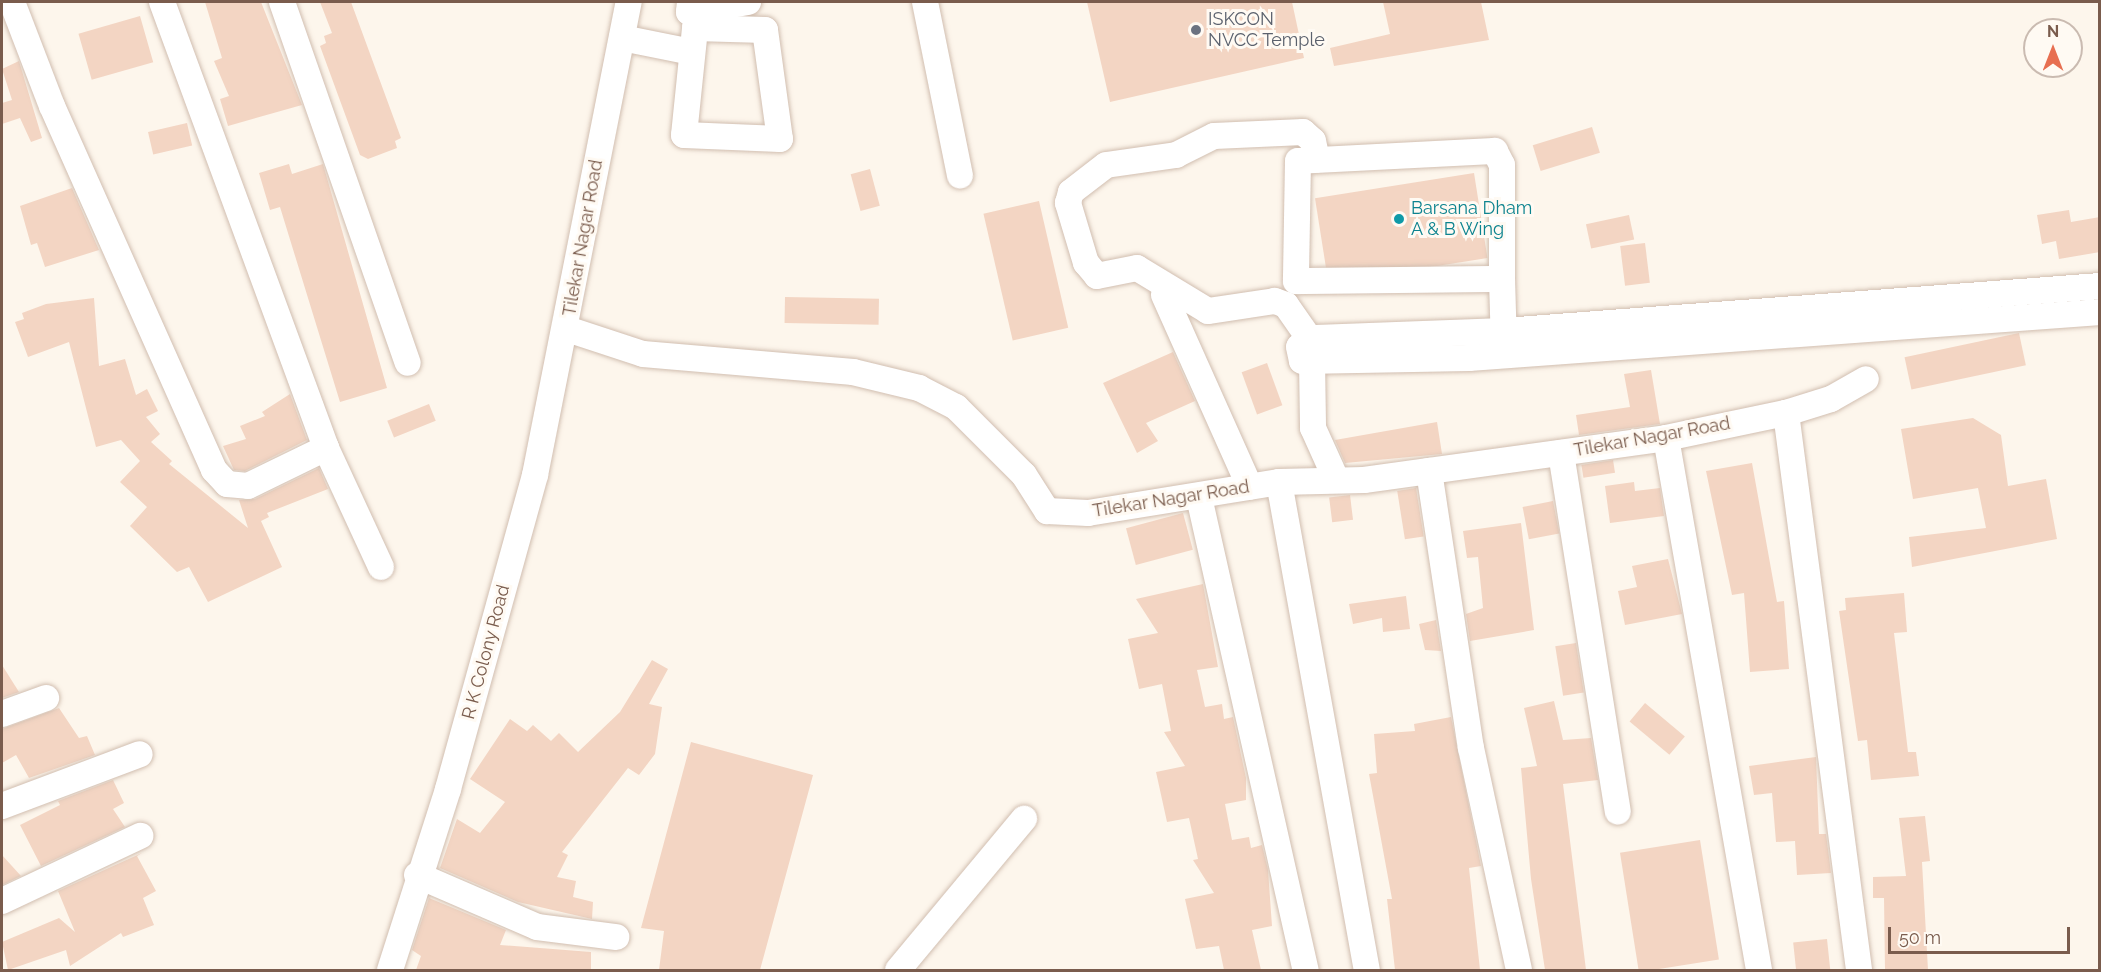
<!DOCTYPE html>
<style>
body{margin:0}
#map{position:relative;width:2101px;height:972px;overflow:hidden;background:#fdf6ec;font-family:Raleway,sans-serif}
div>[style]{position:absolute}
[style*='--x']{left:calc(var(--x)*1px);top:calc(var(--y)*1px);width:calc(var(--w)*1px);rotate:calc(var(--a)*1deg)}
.building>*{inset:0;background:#f3d5c3;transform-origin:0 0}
.roads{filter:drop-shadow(0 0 2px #d1beb0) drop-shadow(0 0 2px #d1beb0)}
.minor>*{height:26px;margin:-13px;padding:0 13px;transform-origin:13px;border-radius:13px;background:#fff}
.dots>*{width:16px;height:16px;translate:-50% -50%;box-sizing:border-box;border:3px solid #fffaf3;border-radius:50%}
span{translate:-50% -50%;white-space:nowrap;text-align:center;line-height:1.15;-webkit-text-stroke:6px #fffaf3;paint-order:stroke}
.worship-label{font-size:18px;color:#5b616d}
.left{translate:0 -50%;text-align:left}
.culture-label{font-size:18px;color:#0d838f}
.street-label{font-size:18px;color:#7a5c4d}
.frame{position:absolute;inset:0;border:3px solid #7a5c4d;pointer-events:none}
.north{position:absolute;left:2023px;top:18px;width:60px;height:60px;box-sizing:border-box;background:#fffaf3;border:2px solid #cabbb1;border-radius:50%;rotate:0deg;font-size:16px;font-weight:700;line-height:24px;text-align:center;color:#7a5c4d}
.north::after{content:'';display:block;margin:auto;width:21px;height:27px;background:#e76f51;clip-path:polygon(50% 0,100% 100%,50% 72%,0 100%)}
.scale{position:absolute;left:1888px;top:927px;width:182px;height:27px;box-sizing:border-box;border:3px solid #7a5c4d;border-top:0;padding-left:8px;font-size:18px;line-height:21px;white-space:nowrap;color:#7a5c4d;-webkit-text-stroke:4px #fffaf3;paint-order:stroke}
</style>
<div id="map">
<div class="building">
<div style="clip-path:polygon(205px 2px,261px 2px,302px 105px,228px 126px,220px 99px,229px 96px,214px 61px,222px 58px)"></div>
<div style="clip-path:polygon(320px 2px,351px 2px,401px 138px,395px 141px,397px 148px,368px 159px,360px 155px,320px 46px,326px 43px,324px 36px,332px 33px)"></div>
<div style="clip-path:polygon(1087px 2px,1292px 2px,1304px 58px,1110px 102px)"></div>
<div style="clip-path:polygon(1383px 2px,1481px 2px,1489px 40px,1334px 66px,1330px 48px,1390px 34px)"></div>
<div style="left:140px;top:16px;width:48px;height:64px;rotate:74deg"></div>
<div style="clip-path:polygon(19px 61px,42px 138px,31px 142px,20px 118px,2px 124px,2px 103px,12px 100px,2px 69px)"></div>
<div style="left:187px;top:123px;width:23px;height:40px;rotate:77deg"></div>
<div style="left:1592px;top:127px;width:27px;height:62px;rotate:73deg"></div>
<div style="clip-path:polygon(289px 164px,292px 174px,323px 164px,387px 388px,340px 402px,280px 207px,270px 210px,259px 173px)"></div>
<div style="left:870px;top:169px;width:38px;height:20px;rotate:75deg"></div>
<div style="left:1474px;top:173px;width:86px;height:161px;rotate:81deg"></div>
<div style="clip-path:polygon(72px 188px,99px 250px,45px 267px,37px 243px,31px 245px,20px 206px)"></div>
<div style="left:1039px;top:201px;width:130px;height:57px;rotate:77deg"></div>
<div style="clip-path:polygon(2069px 210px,2071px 222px,2100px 217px,2100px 252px,2059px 259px,2056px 241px,2042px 244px,2037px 215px)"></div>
<div style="left:1629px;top:215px;width:25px;height:44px;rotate:78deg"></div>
<div style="left:1645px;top:243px;width:40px;height:25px;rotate:83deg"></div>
<div style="left:785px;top:297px;width:94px;height:26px;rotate:1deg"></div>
<div style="clip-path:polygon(94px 298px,99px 366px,125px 359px,136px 395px,147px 389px,158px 411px,146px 417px,160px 434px,151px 442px,172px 461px,169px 464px,248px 528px,239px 500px,255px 499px,319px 468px,328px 489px,267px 513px,269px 517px,261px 521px,282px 567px,208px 602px,189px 567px,177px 572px,130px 526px,147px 507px,120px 482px,140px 461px,121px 440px,96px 447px,69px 342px,28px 357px,15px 322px,24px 319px,22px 313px,46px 304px)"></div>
<div style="left:2019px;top:333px;width:33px;height:117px;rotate:78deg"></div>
<div style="clip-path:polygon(1173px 352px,1195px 401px,1146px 423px,1158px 441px,1137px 453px,1103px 383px)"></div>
<div style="left:1267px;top:363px;width:45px;height:27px;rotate:70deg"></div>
<div style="clip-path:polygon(1651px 370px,1660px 424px,1579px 435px,1576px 415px,1630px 407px,1624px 374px)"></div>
<div style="clip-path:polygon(290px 394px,307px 440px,245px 471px,234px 470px,223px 446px,246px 439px,240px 426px,265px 416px,262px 412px)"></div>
<div style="left:429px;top:404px;width:18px;height:45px;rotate:68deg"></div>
<div style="clip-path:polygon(1973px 418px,2001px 435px,2008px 486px,2046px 479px,2057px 539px,1912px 567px,1909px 537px,1986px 528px,1978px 488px,1913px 499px,1901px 429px)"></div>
<div style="clip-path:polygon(1437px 422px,1442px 454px,1345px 463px,1335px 440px)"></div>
<div style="left:1613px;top:460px;width:13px;height:32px;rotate:81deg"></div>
<div style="clip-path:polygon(1752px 463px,1777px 602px,1784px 601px,1789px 669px,1750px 672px,1744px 593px,1732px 595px,1706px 471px)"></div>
<div style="clip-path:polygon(1634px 482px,1635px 491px,1660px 488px,1664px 516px,1610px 523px,1605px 486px)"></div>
<div style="left:1416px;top:488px;width:49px;height:19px;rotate:81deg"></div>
<div style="left:1350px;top:495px;width:25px;height:21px;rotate:83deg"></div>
<div style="left:1553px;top:501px;width:33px;height:31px;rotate:79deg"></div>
<div style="left:1183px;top:513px;width:38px;height:59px;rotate:75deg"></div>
<div style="clip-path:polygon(1521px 523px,1534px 630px,1470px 641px,1466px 614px,1483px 608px,1478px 557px,1467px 558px,1463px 531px)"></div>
<div style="clip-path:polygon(1668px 559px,1682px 614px,1625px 625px,1618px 591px,1637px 587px,1632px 566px)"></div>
<div style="clip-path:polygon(1203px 584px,1218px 667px,1197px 670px,1205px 707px,1222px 704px,1224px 719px,1233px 717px,1246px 778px,1246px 800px,1225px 804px,1232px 840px,1249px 837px,1251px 848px,1262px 845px,1268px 870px,1272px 926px,1252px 930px,1261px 970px,1224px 970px,1219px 946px,1196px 949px,1185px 899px,1214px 893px,1193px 860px,1198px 859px,1189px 818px,1167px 822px,1156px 772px,1185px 766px,1164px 732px,1171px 731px,1162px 684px,1139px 689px,1128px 639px,1158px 633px,1136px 599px)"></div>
<div style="clip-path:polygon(1904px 593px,1907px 632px,1894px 633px,1908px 752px,1916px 752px,1919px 776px,1871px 780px,1867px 740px,1858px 741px,1839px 611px,1846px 610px,1845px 598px)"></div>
<div style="clip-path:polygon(1406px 596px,1410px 629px,1383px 632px,1382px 618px,1353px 624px,1349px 604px)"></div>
<div style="clip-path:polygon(1436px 620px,1441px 651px,1425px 650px,1419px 624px)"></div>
<div style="left:1576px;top:643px;width:50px;height:21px;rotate:81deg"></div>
<div style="clip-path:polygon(652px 660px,668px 669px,649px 704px,662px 707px,655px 754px,639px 775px,628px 768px,562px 852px,568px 855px,557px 877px,576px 881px,573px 897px,593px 902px,592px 919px,518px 902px,440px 868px,457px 819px,480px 833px,505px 802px,470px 779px,510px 719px,527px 731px,533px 725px,551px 741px,559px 733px,578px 752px,620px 712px)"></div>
<div style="clip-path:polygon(2px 665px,19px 692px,2px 698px)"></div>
<div style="clip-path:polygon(1554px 701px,1563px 740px,1591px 738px,1598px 780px,1563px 784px,1586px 970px,1545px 970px,1531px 879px,1521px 768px,1537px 766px,1524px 708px)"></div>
<div style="left:1645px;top:703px;width:52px;height:24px;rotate:40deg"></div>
<div style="clip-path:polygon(59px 708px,79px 738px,87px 736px,95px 755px,29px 778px,16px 755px,2px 763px,2px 729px)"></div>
<div style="clip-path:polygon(1451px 717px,1481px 866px,1469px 868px,1480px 970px,1395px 970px,1387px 899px,1392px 899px,1369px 774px,1377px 773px,1374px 734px,1415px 731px,1414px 724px)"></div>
<div style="clip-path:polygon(691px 742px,813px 775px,760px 970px,659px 970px,664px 931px,641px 928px)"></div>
<div style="clip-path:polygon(1816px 757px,1819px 834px,1826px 834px,1831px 873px,1797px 875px,1795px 841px,1776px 842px,1772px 793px,1754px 795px,1749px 766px)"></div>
<div style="clip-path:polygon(113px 780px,124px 803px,113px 809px,125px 827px,41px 866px,20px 825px,60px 805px,58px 801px)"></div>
<div style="clip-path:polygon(1925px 816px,1930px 861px,1922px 862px,1928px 970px,1885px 970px,1884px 898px,1873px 898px,1873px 877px,1906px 876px,1899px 818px)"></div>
<div style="left:1700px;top:840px;width:121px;height:81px;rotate:81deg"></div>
<div style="clip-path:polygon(142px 853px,137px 856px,156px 891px,143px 898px,154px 925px,123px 937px,121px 933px,70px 966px,66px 950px,8px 970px,2px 942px,59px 918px,75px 932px,58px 891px)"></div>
<div style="clip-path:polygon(2px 855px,21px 876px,2px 885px)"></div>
<div style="clip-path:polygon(429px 898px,506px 930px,500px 945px,591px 952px,591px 970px,416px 970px,421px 956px,412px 950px)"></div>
<div style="left:1827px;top:939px;width:31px;height:34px;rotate:84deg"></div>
</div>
<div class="roads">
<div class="minor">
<div style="--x:12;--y:2;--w:111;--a:69"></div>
<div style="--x:52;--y:106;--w:398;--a:66"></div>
<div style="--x:214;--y:470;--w:19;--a:47"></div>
<div style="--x:227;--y:484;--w:21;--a:5"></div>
<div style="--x:248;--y:486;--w:87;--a:-26"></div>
<div style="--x:162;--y:2;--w:475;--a:69.8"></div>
<div style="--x:326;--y:448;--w:131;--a:65.2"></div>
<div style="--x:282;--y:2;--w:382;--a:70.8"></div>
<div style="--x:690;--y:2;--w:10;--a:96"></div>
<div style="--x:689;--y:12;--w:60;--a:-9.6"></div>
<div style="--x:925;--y:2;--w:177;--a:78.6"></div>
<div style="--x:695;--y:28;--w:70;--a:1.6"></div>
<div style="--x:765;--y:30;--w:110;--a:82.2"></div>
<div style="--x:780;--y:139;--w:96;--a:-177.6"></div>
<div style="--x:684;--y:135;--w:108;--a:-84.1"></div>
<div style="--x:622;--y:38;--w:71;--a:11.3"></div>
<div style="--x:1502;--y:279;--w:114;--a:-90"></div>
<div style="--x:1502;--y:165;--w:16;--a:-117"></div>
<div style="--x:1495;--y:151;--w:197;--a:177.1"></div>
<div style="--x:1298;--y:161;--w:120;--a:91"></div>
<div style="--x:1296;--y:281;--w:206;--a:-0.6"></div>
<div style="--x:1502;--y:279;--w:69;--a:88.3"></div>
<div style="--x:2100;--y:286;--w:598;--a:175.68"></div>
<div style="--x:1504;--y:331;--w:195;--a:177.9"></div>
<div style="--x:1309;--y:338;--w:13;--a:138"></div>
<div style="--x:1299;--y:347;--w:14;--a:78"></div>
<div style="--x:1302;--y:361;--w:167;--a:-1"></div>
<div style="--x:1469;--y:358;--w:633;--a:-4.17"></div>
<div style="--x:1164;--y:295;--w:210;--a:65.9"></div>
<div style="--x:567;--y:329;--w:80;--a:18.2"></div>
<div style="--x:643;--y:354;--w:211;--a:4.9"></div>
<div style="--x:853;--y:372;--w:68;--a:13.6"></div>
<div style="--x:919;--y:388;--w:42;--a:27.2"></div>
<div style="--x:956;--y:407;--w:96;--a:45"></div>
<div style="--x:1024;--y:475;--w:43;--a:57.4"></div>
<div style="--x:1047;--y:511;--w:41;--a:2.8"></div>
<div style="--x:1088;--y:513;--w:193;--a:-9.2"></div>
<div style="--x:1279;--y:482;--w:85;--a:-1.3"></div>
<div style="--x:1364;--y:480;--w:305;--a:-7.9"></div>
<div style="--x:1666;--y:438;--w:123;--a:-11.8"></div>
<div style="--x:1786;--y:413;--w:47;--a:-17.3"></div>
<div style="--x:1831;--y:399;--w:40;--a:-29.7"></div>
<div style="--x:1309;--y:338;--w:40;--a:-124.9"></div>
<div style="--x:1286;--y:305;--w:12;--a:-160"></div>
<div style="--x:1275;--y:301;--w:68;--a:171.5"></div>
<div style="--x:1208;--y:311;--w:83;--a:-148.8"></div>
<div style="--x:1137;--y:268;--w:41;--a:168.7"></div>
<div style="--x:1097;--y:276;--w:17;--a:-130"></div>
<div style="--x:1086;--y:263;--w:63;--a:-106.7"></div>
<div style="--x:1068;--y:203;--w:11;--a:-75"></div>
<div style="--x:1071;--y:192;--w:44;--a:-37.6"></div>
<div style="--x:1106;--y:165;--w:71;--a:-8.1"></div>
<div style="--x:1176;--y:155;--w:42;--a:-26.6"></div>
<div style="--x:1214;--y:136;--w:89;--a:-2.6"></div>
<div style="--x:1303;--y:132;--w:13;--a:42"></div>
<div style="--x:1313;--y:141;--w:19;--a:78"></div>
<div style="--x:1312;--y:361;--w:67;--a:89.1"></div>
<div style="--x:1313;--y:428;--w:56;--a:65.7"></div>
<div style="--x:1786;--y:413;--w:562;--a:82.53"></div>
<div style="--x:1666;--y:438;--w:540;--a:80.08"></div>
<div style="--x:1561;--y:453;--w:363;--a:81"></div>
<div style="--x:1429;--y:471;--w:280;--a:81.4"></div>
<div style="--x:1471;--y:748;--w:227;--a:77.8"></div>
<div style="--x:1279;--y:482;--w:496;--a:79.8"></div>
<div style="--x:1199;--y:497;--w:485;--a:77.3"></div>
<div style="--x:2;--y:714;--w:47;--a:-20"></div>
<div style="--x:2;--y:806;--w:147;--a:-20.6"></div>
<div style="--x:417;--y:875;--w:131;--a:23.4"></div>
<div style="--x:537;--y:927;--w:80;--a:7.2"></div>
<div style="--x:2;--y:901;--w:153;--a:-25.2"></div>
<div style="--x:390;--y:970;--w:190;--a:-72.2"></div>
<div style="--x:448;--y:789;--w:326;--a:-74.5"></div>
<div style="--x:535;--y:475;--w:482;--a:-78.8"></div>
<div style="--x:898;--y:970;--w:197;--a:-50.2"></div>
</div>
</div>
<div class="dots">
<div style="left:1196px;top:30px;background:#6b7280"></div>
<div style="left:1399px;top:219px;background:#0f9aa8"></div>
</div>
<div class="worship-label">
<span class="left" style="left:1208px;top:30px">ISKCON<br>NVCC Temple</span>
</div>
<div class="culture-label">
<span class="left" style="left:1411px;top:219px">Barsana Dham<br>A &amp; B Wing</span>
</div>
<div class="street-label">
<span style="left:583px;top:238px;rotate:-80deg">Tilekar Nagar Road</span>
<span style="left:1652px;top:437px;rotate:-10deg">Tilekar Nagar Road</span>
<span style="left:1171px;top:499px;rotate:-9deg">Tilekar Nagar Road</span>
<span style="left:486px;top:652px;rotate:-75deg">R K Colony Road</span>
</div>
<div class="frame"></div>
<div class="north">N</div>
<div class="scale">50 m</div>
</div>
